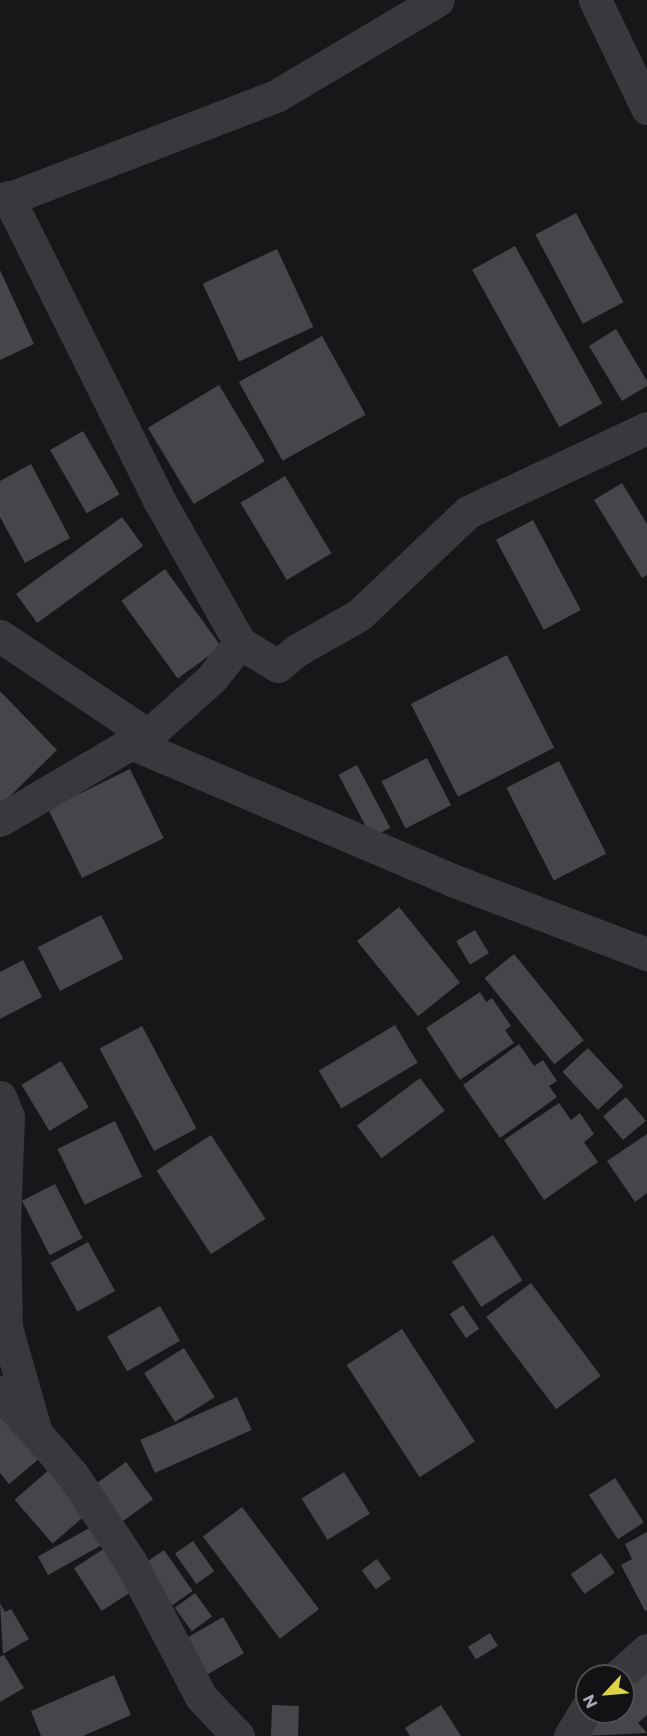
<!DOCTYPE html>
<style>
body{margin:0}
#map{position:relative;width:647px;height:1736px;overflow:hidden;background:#171618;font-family:Montserrat,sans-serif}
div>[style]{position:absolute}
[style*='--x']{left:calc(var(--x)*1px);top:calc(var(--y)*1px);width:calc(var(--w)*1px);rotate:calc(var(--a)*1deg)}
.building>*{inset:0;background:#46454a;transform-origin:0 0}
.minor>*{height:33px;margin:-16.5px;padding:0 16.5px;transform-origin:16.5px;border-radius:16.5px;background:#38383d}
span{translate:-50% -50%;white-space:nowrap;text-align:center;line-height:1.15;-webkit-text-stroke:6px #121113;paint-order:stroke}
.north{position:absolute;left:575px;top:1664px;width:60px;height:60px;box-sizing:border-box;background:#121113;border:2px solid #4f4e54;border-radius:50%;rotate:244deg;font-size:16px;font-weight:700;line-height:24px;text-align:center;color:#aaaab6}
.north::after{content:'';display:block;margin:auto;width:21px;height:27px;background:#ded248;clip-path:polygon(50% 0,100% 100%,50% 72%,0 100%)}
</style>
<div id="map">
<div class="building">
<div style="left:576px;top:213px;width:101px;height:46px;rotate:62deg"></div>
<div style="left:515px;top:246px;width:180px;height:49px;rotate:61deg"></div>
<div style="left:277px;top:249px;width:86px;height:82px;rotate:65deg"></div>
<div style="clip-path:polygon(0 270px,34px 344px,0 360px)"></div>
<div style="clip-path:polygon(616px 329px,647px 381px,647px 386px,622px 401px,589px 346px)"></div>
<div style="left:322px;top:336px;width:90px;height:95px;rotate:61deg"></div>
<div style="left:219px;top:385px;width:89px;height:83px;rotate:59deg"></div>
<div style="left:83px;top:431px;width:73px;height:38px;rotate:60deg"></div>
<div style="clip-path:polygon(31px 464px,70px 538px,25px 563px,0 517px,0 481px)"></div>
<div style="left:285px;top:476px;width:90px;height:52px;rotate:59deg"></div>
<div style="clip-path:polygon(622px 483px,647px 524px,647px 575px,642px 578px,594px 500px)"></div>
<div style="left:122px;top:517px;width:36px;height:131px;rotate:54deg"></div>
<div style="left:533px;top:520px;width:102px;height:42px;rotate:62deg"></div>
<div style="left:165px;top:569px;width:96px;height:54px;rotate:54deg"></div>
<div style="left:507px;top:655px;width:104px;height:108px;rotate:63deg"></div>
<div style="clip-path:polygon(0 691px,57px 750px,0 806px)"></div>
<div style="left:427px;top:758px;width:53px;height:51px;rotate:63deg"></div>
<div style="left:559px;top:761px;width:104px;height:59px;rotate:63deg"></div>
<div style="left:357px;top:765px;width:71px;height:21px;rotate:62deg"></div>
<div style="left:130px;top:769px;width:77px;height:91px;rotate:64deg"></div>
<div style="left:399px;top:907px;width:97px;height:54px;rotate:51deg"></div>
<div style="left:101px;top:915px;width:49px;height:71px;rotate:63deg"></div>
<div style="left:475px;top:930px;width:27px;height:22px;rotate:59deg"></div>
<div style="left:514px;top:954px;width:111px;height:38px;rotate:51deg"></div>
<div style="clip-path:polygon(23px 960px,42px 997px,0 1019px,0 972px)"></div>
<div style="clip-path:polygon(480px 992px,486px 1002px,492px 998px,511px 1026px,505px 1030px,514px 1043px,460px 1080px,426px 1028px)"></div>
<div style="left:395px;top:1025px;width:44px;height:89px;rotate:59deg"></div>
<div style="left:142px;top:1026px;width:116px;height:48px;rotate:62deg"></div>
<div style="clip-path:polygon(519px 1044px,534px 1066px,543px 1060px,557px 1081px,549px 1086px,557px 1097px,500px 1138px,463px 1085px)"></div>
<div style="left:588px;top:1048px;width:52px;height:35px;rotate:47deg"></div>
<div style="left:61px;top:1061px;width:54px;height:46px;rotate:59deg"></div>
<div style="left:420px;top:1078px;width:41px;height:79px;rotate:53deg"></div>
<div style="left:626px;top:1097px;width:31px;height:30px;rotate:50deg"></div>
<div style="clip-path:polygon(559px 1103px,571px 1120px,580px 1113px,594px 1134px,584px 1142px,598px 1162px,544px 1200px,504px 1140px)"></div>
<div style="left:115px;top:1121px;width:62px;height:64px;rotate:64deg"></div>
<div style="clip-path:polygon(647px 1134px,647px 1193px,635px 1202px,607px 1161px)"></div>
<div style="left:211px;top:1135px;width:100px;height:65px;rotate:57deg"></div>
<div style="left:55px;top:1184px;width:61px;height:37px;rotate:63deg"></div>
<div style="left:493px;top:1235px;width:54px;height:49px;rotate:57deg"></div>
<div style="left:88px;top:1242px;width:56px;height:43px;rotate:61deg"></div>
<div style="left:531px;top:1283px;width:116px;height:56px;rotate:53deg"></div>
<div style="left:463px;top:1305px;width:29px;height:16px;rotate:56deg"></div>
<div style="left:160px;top:1306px;width:40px;height:61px;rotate:60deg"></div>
<div style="left:402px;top:1329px;width:134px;height:66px;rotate:57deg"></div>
<div style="left:184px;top:1348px;width:58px;height:47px;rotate:58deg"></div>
<div style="left:237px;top:1397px;width:36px;height:106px;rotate:66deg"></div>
<div style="clip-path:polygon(0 1411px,39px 1459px,9px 1484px,0 1473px)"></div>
<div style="left:126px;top:1462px;width:46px;height:45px;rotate:54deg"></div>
<div style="left:50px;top:1469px;width:58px;height:47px;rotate:49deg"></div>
<div style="left:344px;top:1472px;width:49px;height:50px;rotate:58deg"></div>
<div style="left:615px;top:1478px;width:53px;height:31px;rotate:57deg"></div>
<div style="left:242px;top:1507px;width:128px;height:49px;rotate:53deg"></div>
<div style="left:93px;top:1526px;width:21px;height:63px;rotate:61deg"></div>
<div style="clip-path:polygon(647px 1532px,647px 1610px,645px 1611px,621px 1565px,632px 1559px,625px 1544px)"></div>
<div style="left:193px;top:1541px;width:37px;height:22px;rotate:55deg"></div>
<div style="left:105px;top:1548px;width:51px;height:37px;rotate:57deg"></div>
<div style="left:164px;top:1550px;width:50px;height:25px;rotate:55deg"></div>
<div style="left:601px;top:1553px;width:24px;height:37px;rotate:55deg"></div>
<div style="left:377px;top:1559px;width:24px;height:19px;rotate:54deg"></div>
<div style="left:195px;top:1593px;width:29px;height:25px;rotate:54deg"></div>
<div style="clip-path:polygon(0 1603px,5px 1612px,11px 1609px,29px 1639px,3px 1654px)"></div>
<div style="left:223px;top:1617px;width:42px;height:49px;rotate:60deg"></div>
<div style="left:490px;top:1633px;width:15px;height:26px;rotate:58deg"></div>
<div style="clip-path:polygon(4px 1655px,24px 1688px,0 1702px,0 1657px)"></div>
<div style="clip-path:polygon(647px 1666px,647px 1715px,638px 1723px,647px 1733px,583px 1736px,596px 1712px,623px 1712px,623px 1688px)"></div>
<div style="clip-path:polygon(114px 1675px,131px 1715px,83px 1736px,41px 1736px,31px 1711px)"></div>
<div style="left:272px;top:1705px;width:27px;height:31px;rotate:2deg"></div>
<div style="clip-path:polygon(441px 1705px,461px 1736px,410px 1736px,405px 1728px)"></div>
</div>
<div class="minor">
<div style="--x:595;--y:0;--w:120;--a:64.3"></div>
<div style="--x:8;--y:197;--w:339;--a:63.5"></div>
<div style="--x:159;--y:500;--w:164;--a:60.5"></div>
<div style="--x:0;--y:202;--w:296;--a:-21"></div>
<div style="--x:276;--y:96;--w:188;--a:-30.7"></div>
<div style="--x:0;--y:636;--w:178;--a:33.8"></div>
<div style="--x:148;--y:735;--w:19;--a:155"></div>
<div style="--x:131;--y:743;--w:349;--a:23.1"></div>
<div style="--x:452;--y:880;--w:209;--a:20.8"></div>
<div style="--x:148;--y:735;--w:84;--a:-41.6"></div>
<div style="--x:211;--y:679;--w:46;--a:-51.1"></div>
<div style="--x:240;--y:643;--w:44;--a:31.2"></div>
<div style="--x:278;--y:666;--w:25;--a:-40"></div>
<div style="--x:297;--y:650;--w:71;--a:-29.4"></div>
<div style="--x:359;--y:615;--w:150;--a:-43.4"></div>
<div style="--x:468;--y:512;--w:198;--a:-25.1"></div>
<div style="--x:0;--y:820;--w:152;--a:-30.4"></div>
<div style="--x:0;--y:1097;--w:22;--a:68"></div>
<div style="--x:8;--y:1117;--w:108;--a:92.1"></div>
<div style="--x:4;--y:1225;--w:102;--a:88.9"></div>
<div style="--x:6;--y:1327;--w:103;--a:74.2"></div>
<div style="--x:0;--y:1392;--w:109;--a:48.7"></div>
<div style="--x:72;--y:1474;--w:105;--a:56.3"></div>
<div style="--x:130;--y:1561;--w:153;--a:62.4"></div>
<div style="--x:201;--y:1697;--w:54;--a:46.5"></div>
<div style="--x:618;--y:1676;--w:39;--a:-42"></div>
<div style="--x:570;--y:1736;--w:33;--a:-59"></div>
</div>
<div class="north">N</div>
</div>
